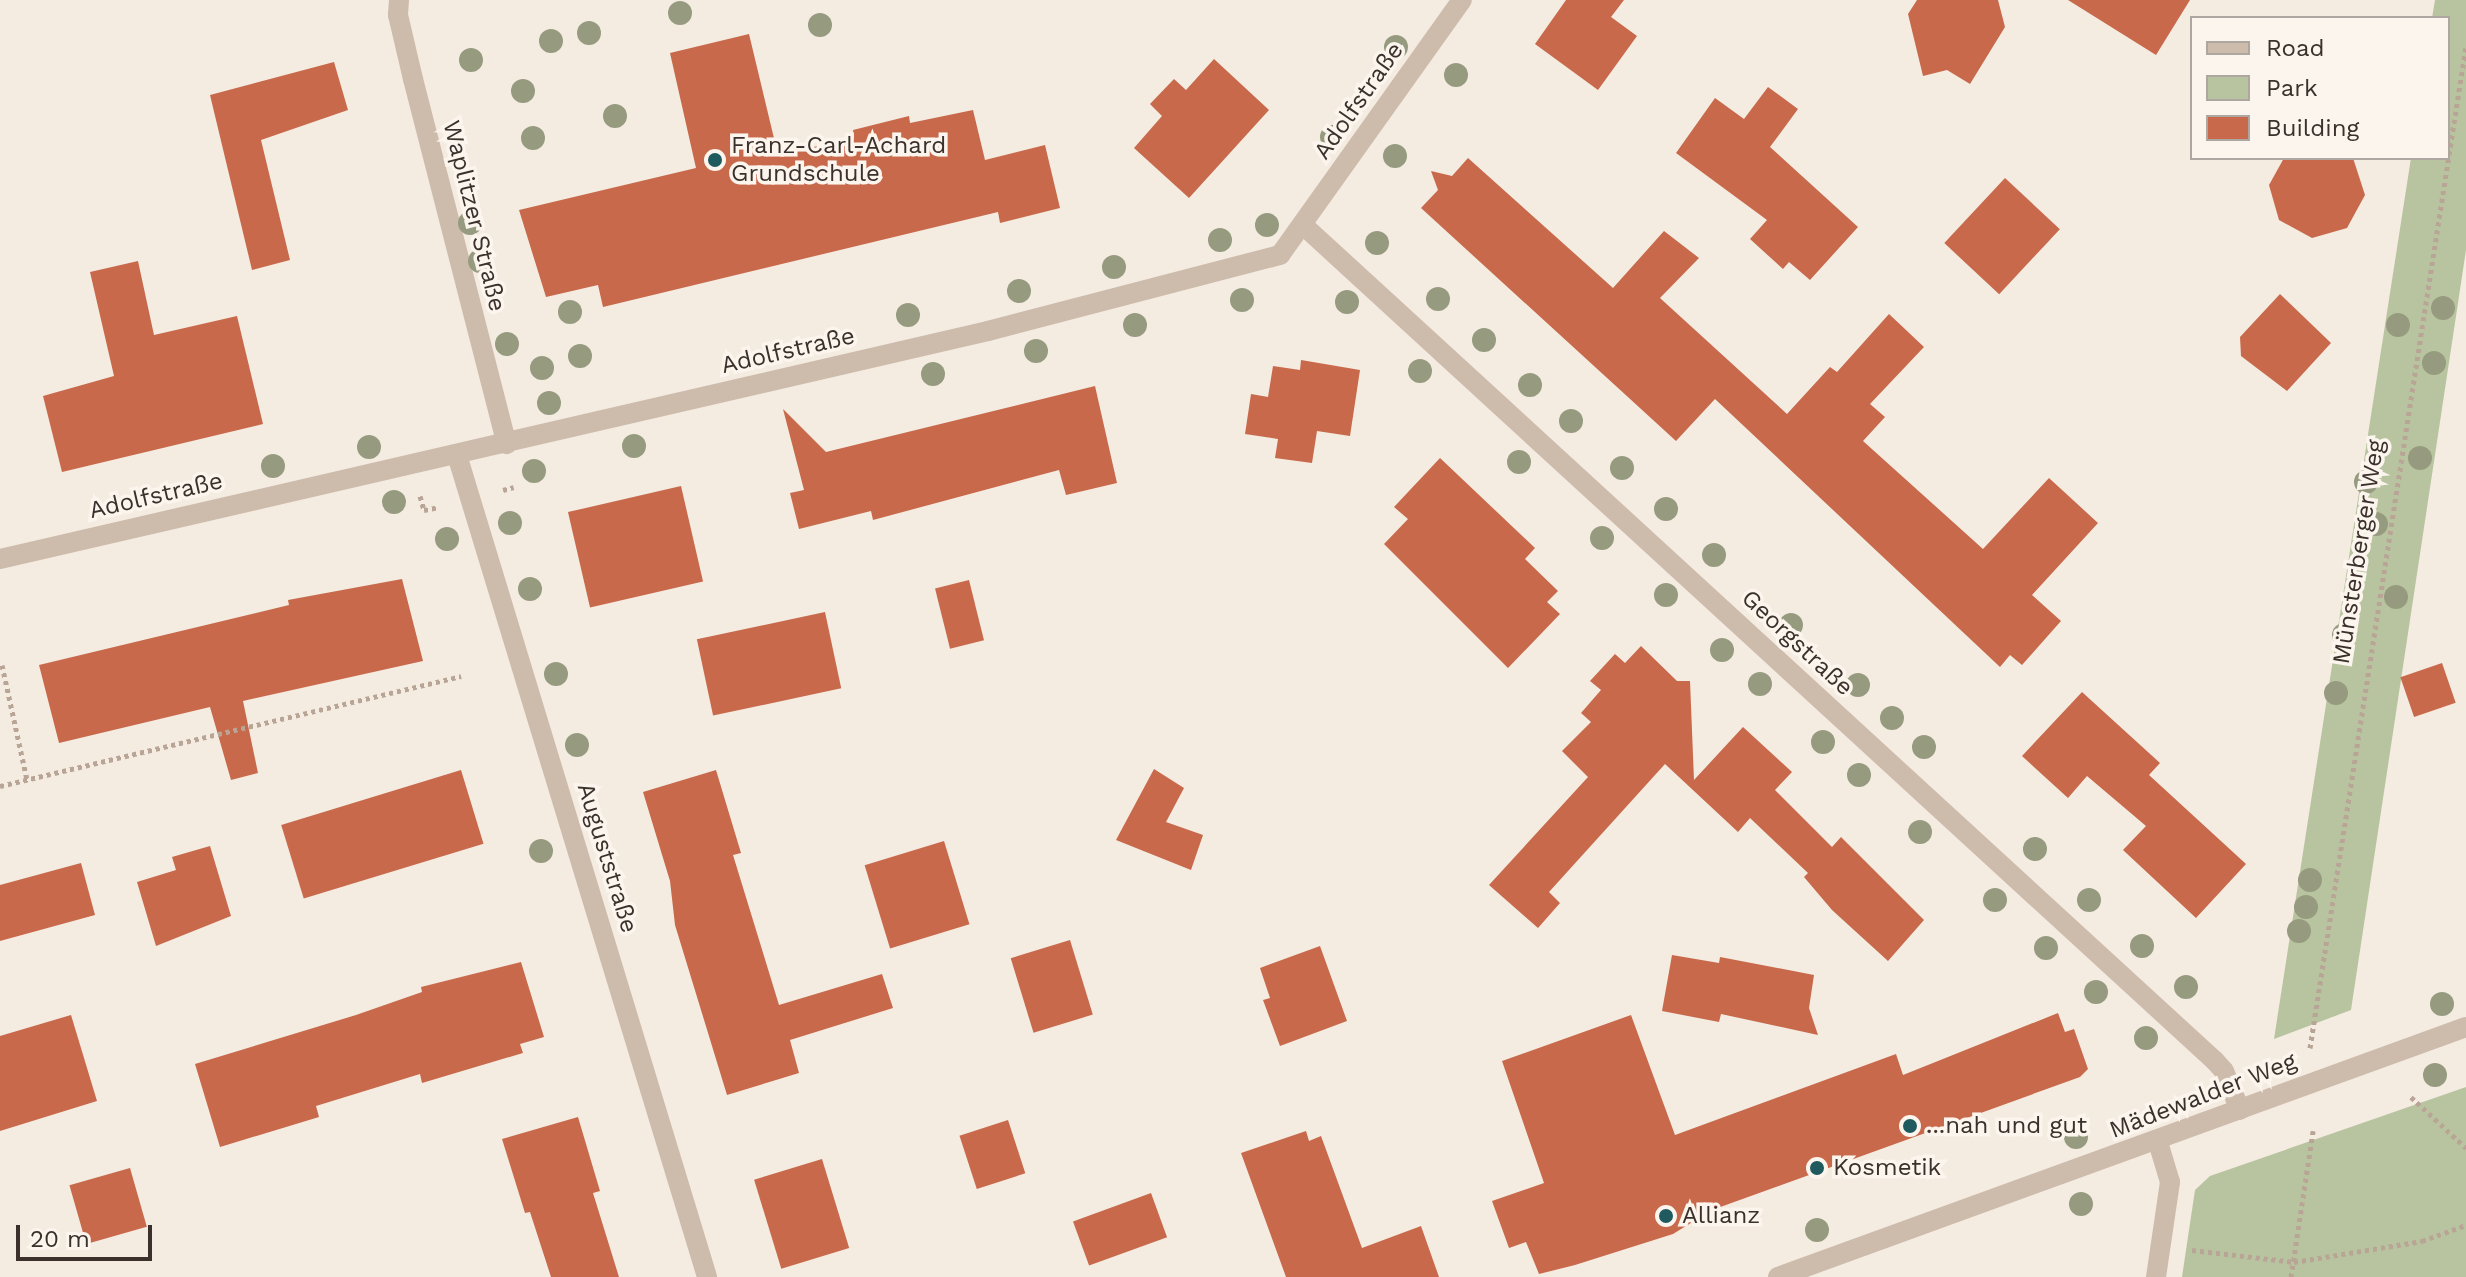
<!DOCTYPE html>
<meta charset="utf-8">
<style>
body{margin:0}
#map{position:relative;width:2466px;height:1277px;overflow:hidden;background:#f4ebe1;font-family:"Work Sans",sans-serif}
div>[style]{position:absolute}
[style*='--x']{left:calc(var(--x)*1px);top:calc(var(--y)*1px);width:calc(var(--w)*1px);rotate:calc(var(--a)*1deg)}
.green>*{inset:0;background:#b8c4a0}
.building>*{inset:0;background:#c8694b;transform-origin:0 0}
.path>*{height:5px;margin-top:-2.5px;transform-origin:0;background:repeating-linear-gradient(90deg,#b9a596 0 4px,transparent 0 8px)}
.minor>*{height:20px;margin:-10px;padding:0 10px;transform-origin:10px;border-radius:10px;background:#cdbbac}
.trees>*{width:24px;height:24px;margin:-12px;border-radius:50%;background:#969b7f}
.dots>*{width:22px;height:22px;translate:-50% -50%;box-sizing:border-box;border:4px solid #fbf5ee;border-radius:50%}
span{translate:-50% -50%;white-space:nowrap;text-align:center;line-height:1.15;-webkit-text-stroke:7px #fbf5ee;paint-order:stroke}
.street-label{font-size:24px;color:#3b302b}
.poi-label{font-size:24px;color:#3b302b}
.left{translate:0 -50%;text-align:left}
.legend{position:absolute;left:2190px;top:16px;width:260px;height:144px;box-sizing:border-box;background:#fbf5ee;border:2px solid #aea6a0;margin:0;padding:10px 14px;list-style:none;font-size:24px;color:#3b302b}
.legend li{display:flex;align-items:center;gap:16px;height:40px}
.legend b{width:40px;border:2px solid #aea6a0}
.scale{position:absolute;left:16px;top:1225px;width:136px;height:36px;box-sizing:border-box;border:4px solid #3b302b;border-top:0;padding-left:10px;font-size:24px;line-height:28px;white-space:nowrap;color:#3b302b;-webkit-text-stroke:6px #fbf5ee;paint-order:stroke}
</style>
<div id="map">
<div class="green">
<div style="clip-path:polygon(2435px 0,2466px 0,2466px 250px,2351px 1010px,2274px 1039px,2411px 158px,2448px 158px,2448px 18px,2432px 18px)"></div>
<div style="clip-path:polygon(2466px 1087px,2466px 1277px,2182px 1277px,2195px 1190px,2210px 1176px)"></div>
</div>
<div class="building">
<div style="clip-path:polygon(1566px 0,1624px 0,1611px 17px,1637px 36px,1598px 90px,1535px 44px)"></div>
<div style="clip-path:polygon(1917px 0,1998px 0,2005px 27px,1970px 84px,1947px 70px,1923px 76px,1908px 14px)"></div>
<div style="clip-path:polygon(2068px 0,2190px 0,2156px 55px)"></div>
<div style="clip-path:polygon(749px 34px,778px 155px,854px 138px,853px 130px,909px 116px,910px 123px,973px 110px,985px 160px,1045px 145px,1060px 208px,1000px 223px,998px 212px,603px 307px,598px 285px,546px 297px,519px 210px,696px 168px,670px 53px)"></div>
<div style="clip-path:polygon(1214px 59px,1269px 110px,1189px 198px,1134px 148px,1162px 116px,1150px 104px,1174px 79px,1186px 90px)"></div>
<div style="clip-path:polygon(334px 62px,348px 110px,261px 140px,290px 260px,252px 270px,210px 95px)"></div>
<div style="clip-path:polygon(1768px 87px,1798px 109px,1770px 147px,1858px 227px,1810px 280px,1789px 262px,1783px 269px,1750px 239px,1767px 220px,1676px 153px,1715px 98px,1744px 119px)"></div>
<div style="clip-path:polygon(1468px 158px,1613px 288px,1664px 231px,1699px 258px,1660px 298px,1787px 414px,1830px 367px,1837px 372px,1889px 314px,1924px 347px,1870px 404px,1885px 417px,1863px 441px,1983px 549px,2049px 478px,2098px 523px,2032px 595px,2061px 621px,2022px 665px,2010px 655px,2000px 667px,1715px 399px,1676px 441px,1421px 208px,1438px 190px,1431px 171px,1452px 176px)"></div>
<div style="clip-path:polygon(2284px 158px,2353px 158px,2365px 195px,2347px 228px,2312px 238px,2279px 220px,2269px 185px)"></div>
<div style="left:2005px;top:178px;width:75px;height:89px;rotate:43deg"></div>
<div style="clip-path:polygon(138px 261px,154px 335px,237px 316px,263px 424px,62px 472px,43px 396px,114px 376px,90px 272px)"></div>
<div style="clip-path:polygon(2280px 294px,2331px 343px,2287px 391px,2241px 356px,2240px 337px)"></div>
<div style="clip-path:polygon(1301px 360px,1360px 370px,1350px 436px,1317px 431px,1312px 463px,1275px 458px,1278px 439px,1245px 434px,1251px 394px,1268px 397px,1273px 366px,1300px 370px)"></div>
<div style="clip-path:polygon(1095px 386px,1117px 483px,1066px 495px,1059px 470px,873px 520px,871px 511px,799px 529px,790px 493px,804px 490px,783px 409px,826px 452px)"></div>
<div style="clip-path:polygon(1440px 458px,1535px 548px,1525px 559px,1558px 591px,1547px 602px,1560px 614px,1508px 668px,1384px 544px,1408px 519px,1394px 507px)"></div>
<div style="left:681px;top:486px;width:98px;height:116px;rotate:77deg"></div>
<div style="clip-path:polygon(402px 579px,423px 661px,243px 701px,258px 773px,231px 780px,210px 707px,59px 743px,39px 665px,289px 605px,288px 600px)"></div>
<div style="left:969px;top:580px;width:62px;height:35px;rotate:76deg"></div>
<div style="left:825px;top:612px;width:78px;height:131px;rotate:78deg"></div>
<div style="clip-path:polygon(1641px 646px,1677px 681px,1690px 681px,1694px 780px,1743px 727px,1792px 772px,1775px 790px,1832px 847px,1841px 837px,1924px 920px,1888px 961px,1832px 910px,1804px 877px,1808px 873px,1750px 818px,1738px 832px,1665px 764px,1549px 892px,1560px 903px,1538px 928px,1489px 885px,1588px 777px,1562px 751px,1591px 722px,1581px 713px,1601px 690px,1590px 681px,1615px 654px,1625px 663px)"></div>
<div style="left:2442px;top:663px;width:42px;height:44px;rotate:71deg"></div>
<div style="clip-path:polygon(2082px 692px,2160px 763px,2149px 775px,2246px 864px,2196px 918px,2123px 850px,2146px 826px,2087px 776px,2068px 798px,2022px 756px)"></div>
<div style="clip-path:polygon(1154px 769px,1184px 788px,1166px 822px,1203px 835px,1191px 870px,1116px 840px)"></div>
<div style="left:461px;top:770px;width:77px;height:188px;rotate:73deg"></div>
<div style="clip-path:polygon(716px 770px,741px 853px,733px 855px,779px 1005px,882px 974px,893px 1008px,790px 1040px,799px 1073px,727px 1095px,675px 925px,670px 881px,643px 792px)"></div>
<div style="left:944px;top:841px;width:87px;height:83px;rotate:73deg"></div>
<div style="clip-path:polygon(210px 846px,231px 916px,156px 946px,137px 882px,176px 870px,172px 857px)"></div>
<div style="clip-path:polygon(81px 863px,95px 915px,0 941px,0 885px)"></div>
<div style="left:1070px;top:940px;width:78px;height:62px;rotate:73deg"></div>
<div style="clip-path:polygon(1320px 946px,1347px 1021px,1280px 1046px,1263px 1000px,1270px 998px,1260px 968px)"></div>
<div style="clip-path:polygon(1672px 955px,1719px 963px,1720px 957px,1814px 975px,1809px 1008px,1818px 1035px,1721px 1014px,1719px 1022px,1662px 1011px)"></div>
<div style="clip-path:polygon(521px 962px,544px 1037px,520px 1044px,523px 1053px,422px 1083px,420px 1074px,316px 1106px,319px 1117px,220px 1147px,195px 1064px,356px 1015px,422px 992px,421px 987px)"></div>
<div style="clip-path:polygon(2058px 1013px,2065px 1032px,2074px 1029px,2088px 1069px,2080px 1077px,1712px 1210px,1673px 1234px,1575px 1265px,1539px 1274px,1526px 1242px,1509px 1248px,1492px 1201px,1544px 1183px,1502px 1061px,1631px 1015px,1675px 1135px,1896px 1054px,1903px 1075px)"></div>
<div style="clip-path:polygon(71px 1015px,97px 1101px,0 1131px,0 1036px)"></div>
<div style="clip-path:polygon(578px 1117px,600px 1191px,593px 1193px,619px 1277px,551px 1277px,530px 1212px,525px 1213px,502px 1139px)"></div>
<div style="left:1008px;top:1120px;width:56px;height:51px;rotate:72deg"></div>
<div style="clip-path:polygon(1306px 1131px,1309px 1141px,1321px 1136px,1362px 1248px,1421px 1226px,1439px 1277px,1286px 1277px,1241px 1153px)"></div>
<div style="left:822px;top:1159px;width:93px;height:71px;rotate:73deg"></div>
<div style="left:130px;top:1168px;width:61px;height:63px;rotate:74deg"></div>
<div style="left:1151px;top:1193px;width:47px;height:83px;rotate:70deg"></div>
</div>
<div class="path">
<div style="--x:503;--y:490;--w:11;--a:-15"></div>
<div style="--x:420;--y:496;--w:15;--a:74"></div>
<div style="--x:424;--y:510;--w:15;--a:-11"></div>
<div style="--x:2;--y:665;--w:118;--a:77.7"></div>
<div style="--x:0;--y:786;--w:474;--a:-13.4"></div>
<div style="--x:2310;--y:1048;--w:1014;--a:-81.15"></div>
<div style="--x:2411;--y:1097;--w:75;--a:42.8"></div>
<div style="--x:2192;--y:1250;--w:103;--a:6.7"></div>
<div style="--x:2294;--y:1262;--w:130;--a:-9.3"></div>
<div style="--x:2422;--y:1241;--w:47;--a:-20"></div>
<div style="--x:2291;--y:1277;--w:148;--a:-81.4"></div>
</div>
<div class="minor">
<div style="--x:399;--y:0;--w:15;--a:94"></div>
<div style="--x:398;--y:15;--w:66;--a:76.8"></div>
<div style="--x:413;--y:79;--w:377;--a:75.6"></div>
<div style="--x:1303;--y:225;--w:1237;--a:42.51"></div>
<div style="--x:2215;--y:1061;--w:13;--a:48"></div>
<div style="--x:2224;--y:1071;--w:42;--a:67.7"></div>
<div style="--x:457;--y:455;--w:859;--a:73.08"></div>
<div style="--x:0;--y:559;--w:1014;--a:-12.99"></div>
<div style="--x:988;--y:331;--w:302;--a:-14.6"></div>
<div style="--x:1280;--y:255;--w:313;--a:-54.5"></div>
<div style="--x:1778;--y:1277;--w:732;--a:-19.97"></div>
<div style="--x:2156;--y:1277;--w:96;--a:-81.6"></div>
<div style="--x:2170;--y:1182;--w:42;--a:-106.7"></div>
</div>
<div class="trees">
<div style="left:680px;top:13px"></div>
<div style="left:820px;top:25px"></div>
<div style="left:589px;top:33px"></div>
<div style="left:551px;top:41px"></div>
<div style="left:1396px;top:47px"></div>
<div style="left:471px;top:60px"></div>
<div style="left:1456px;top:75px"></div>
<div style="left:523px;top:91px"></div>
<div style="left:615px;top:116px"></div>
<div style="left:1332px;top:137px"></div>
<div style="left:533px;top:138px"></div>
<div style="left:1395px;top:156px"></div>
<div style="left:470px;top:223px"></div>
<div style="left:1267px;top:225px"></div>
<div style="left:1220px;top:240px"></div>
<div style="left:1377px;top:243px"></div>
<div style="left:480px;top:261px"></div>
<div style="left:1114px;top:267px"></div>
<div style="left:1019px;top:291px"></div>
<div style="left:1438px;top:299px"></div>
<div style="left:1242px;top:300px"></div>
<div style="left:1347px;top:302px"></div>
<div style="left:2443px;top:308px"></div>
<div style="left:570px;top:312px"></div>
<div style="left:908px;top:315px"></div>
<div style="left:1135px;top:325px"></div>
<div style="left:2398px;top:325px"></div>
<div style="left:1484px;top:340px"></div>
<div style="left:507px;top:344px"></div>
<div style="left:1036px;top:351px"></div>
<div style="left:580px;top:356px"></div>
<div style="left:2434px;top:363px"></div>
<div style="left:542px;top:368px"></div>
<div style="left:1420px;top:371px"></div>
<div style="left:933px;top:374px"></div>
<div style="left:1530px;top:385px"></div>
<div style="left:549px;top:403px"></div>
<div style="left:1571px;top:421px"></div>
<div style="left:634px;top:446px"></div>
<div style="left:369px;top:447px"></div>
<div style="left:2420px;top:458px"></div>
<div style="left:1519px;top:462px"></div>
<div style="left:273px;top:466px"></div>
<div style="left:1622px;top:468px"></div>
<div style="left:534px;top:471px"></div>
<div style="left:2366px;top:482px"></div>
<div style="left:394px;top:502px"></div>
<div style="left:1666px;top:509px"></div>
<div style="left:510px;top:523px"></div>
<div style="left:2376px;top:524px"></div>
<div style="left:1602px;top:538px"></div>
<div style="left:447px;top:539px"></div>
<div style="left:1714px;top:555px"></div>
<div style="left:530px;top:589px"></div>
<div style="left:1666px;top:595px"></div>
<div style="left:2396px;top:597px"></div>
<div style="left:1791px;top:625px"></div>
<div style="left:2344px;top:635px"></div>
<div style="left:1722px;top:650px"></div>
<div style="left:556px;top:674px"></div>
<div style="left:1760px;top:684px"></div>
<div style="left:1858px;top:685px"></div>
<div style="left:2336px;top:693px"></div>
<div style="left:1892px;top:718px"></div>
<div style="left:1823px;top:742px"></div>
<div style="left:577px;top:745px"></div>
<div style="left:1924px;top:747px"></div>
<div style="left:1859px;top:775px"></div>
<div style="left:1920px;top:832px"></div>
<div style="left:2035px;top:849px"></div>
<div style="left:541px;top:851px"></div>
<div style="left:2310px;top:880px"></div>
<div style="left:1995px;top:900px"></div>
<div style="left:2089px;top:900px"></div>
<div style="left:2306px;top:907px"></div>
<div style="left:2299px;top:931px"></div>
<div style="left:2142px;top:946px"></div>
<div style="left:2046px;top:948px"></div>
<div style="left:2186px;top:987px"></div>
<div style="left:2096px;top:992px"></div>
<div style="left:2442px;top:1004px"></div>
<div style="left:2146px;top:1038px"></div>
<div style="left:2435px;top:1075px"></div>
<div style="left:2076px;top:1137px"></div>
<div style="left:2081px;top:1204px"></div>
<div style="left:1817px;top:1230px"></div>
</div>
<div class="dots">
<div style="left:715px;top:160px;background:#1f5a5e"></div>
<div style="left:1910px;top:1126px;background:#1f5a5e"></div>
<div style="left:1817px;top:1168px;background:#1f5a5e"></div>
<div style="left:1666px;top:1216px;background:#1f5a5e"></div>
</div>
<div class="street-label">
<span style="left:1359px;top:101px;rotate:-55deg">Adolfstraße</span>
<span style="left:474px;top:216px;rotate:76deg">Waplitzer Straße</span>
<span style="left:788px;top:351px;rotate:-13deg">Adolfstraße</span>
<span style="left:156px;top:496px;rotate:-13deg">Adolfstraße</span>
<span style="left:2359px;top:552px;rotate:-81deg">Münsterberger Weg</span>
<span style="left:1797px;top:643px;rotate:43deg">Georgstraße</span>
<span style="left:607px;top:858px;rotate:73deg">Auguststraße</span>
<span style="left:2203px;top:1096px;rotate:-21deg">Mädewalder Weg</span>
</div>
<div class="poi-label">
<span class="left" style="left:731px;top:160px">Franz-Carl-Achard<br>Grundschule</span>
<span class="left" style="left:1926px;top:1126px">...nah und gut</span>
<span class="left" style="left:1833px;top:1168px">Kosmetik</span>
<span class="left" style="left:1682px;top:1216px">Allianz</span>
</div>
<ul class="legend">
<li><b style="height:10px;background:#cdbbac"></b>Road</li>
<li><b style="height:22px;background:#b8c4a0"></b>Park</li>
<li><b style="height:22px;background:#c8694b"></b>Building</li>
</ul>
<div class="scale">20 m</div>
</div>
